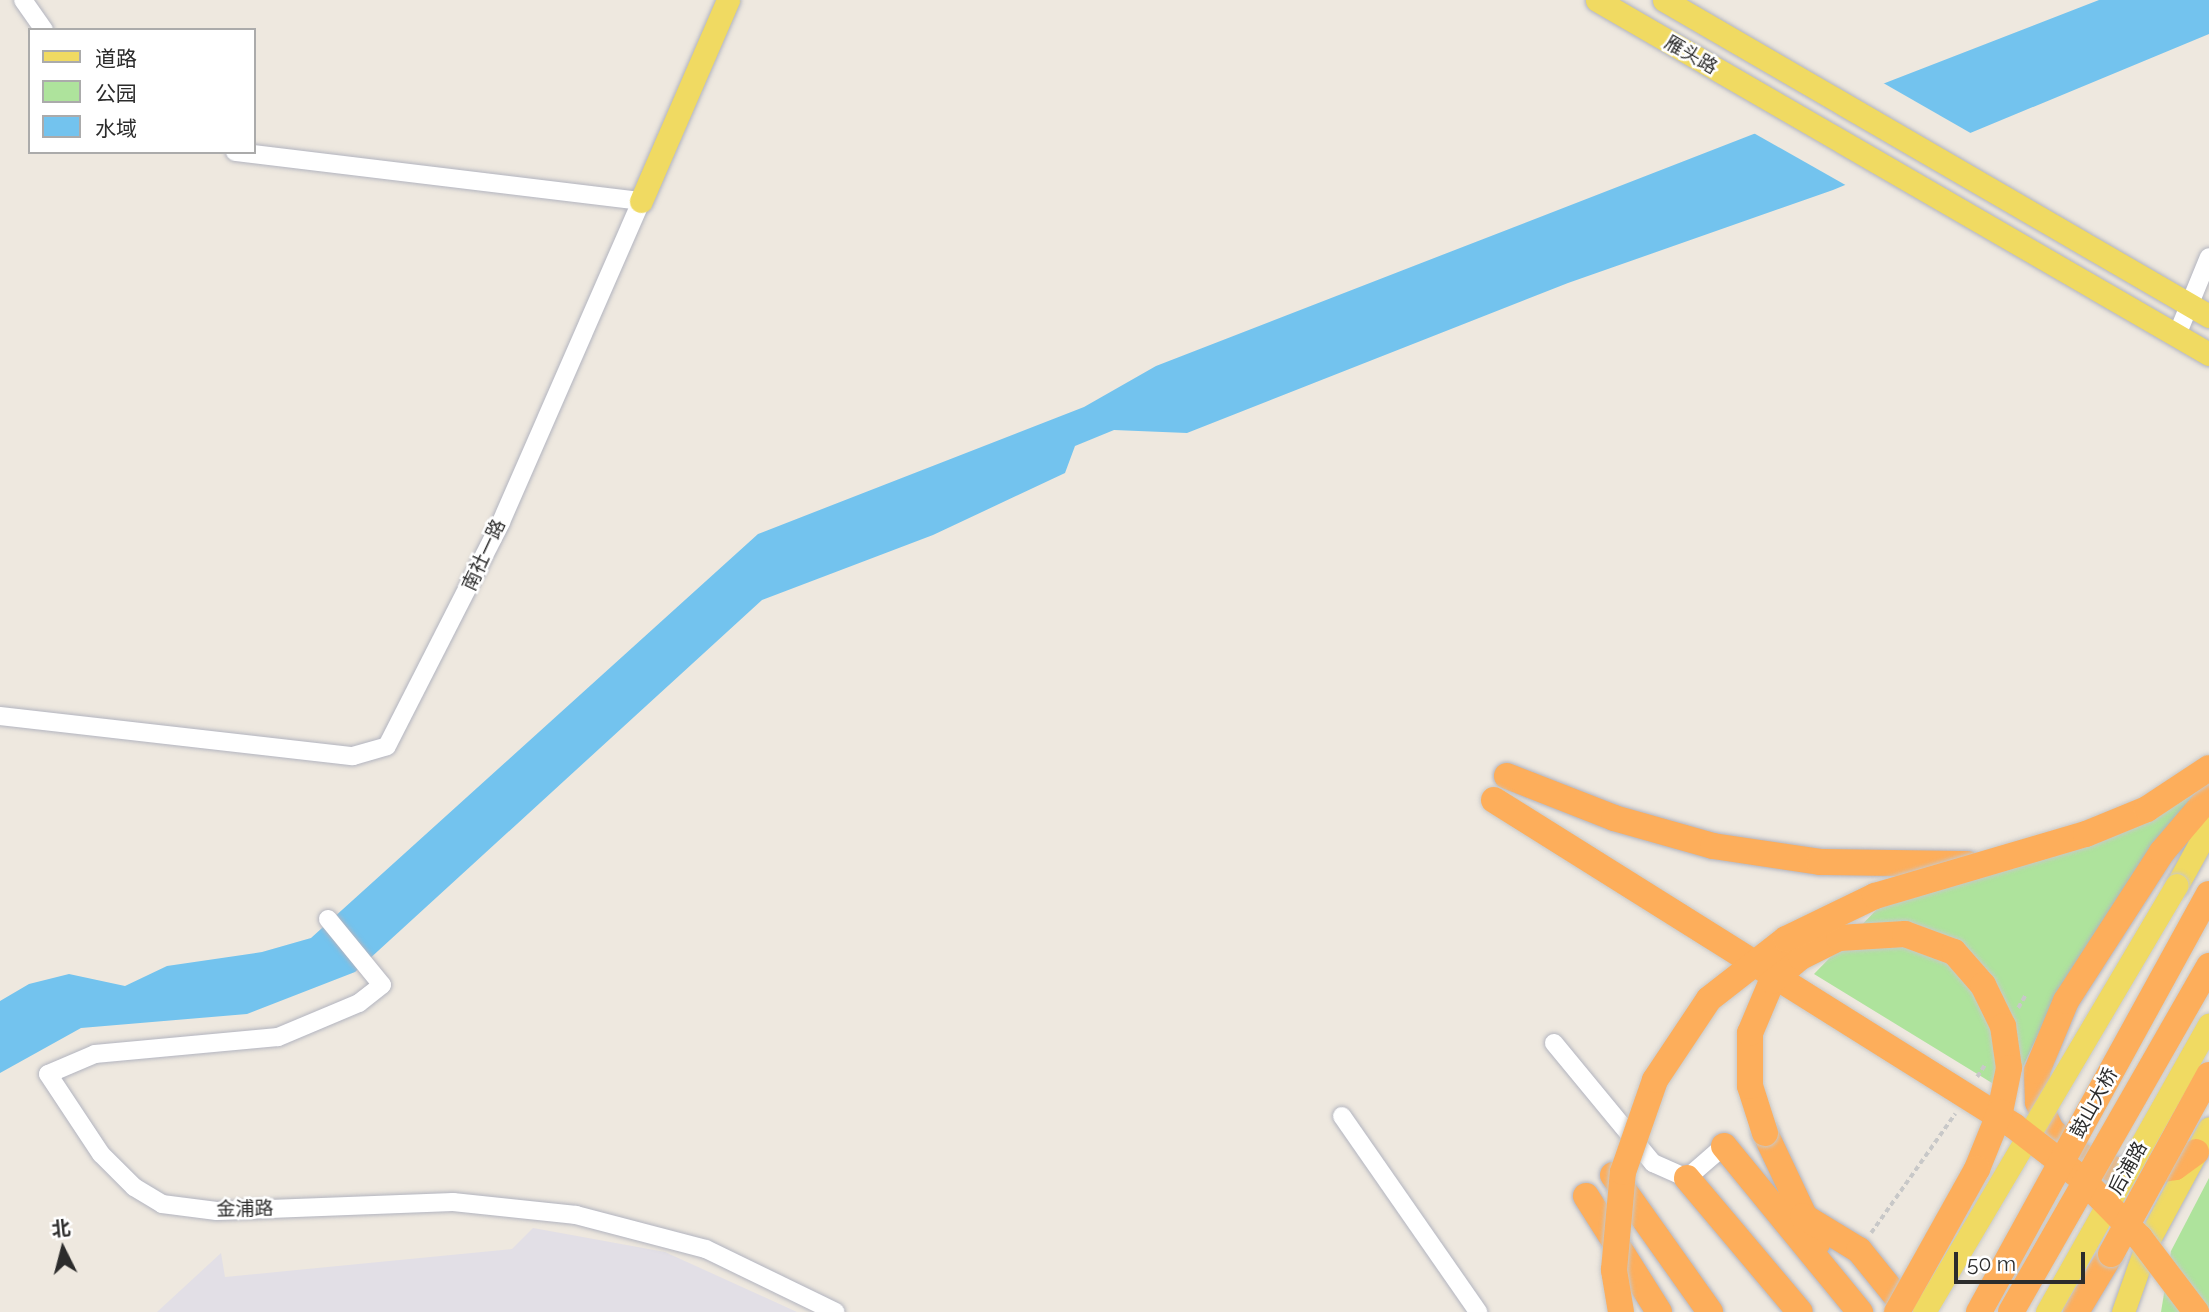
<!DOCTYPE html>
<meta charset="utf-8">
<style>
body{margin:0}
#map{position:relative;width:2209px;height:1312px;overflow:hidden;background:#eee8df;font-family:Raleway,"Noto Sans SC",sans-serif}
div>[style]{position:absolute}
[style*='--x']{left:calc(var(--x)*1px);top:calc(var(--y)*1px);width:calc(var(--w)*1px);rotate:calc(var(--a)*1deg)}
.industrial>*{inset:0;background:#e2dfe6}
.green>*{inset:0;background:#aee39c}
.water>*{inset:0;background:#73c3ee}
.pier>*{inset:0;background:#eee8df}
.path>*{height:3.5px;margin-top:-1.75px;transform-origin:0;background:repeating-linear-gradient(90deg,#c8c8c8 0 5px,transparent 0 8.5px)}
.roads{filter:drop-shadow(0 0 2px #b2b4bf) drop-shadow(0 0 2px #b2b4bf)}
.minor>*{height:18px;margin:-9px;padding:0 9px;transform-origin:9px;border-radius:9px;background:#fff}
.major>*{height:23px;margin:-11.5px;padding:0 11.5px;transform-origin:11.5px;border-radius:11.5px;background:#f0da62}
.highway>*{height:26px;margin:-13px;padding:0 13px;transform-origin:13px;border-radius:13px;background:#fdae5b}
.bridges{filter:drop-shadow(0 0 2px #c8c8c8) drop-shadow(0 0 2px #c8c8c8)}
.major-bridge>*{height:23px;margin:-11.5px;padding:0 11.5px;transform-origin:11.5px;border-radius:11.5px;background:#f0da62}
.highway-bridge>*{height:26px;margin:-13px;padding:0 13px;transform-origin:13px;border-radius:13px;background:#fdae5b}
span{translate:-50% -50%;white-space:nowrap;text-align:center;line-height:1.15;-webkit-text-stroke:5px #fff;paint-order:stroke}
.street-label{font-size:19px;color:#2c2c2c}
.legend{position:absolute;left:28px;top:28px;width:228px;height:126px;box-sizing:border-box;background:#fff;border:2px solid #ababab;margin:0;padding:9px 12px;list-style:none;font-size:21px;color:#2c2c2c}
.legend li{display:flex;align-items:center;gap:14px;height:35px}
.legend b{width:35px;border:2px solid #ababab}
.north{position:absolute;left:28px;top:1214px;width:70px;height:70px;-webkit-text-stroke:5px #fff;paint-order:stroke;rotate:354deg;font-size:19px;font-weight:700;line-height:28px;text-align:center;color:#2c2c2c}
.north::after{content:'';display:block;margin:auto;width:24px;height:32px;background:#2c2c2c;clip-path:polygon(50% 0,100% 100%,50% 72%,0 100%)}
.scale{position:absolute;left:1954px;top:1252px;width:131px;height:32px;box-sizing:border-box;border:4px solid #2c2c2c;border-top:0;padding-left:9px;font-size:21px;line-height:24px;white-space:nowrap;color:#2c2c2c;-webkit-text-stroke:5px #fff;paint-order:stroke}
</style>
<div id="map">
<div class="industrial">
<div style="clip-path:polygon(533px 1228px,665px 1252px,797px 1312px,157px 1312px,221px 1253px,225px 1277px,512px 1249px)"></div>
</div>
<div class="green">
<div style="clip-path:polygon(2198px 789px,2051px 1007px,2010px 1094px,1814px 974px,1884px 902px)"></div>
<div style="clip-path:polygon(2209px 1178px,2209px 1312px,2161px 1312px,2171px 1251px)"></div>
</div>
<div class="water">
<div style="clip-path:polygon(2099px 0,2209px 0,2209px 34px,1833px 190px,1568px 283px,1187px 433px,1114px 430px,1075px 446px,1065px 473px,933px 535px,762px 600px,355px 972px,247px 1014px,81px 1028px,0 1073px,0 1001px,29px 984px,69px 974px,125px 986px,167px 966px,262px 952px,311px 938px,758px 534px,1084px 407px,1156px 366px)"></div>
</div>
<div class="pier">
<div style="clip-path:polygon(1878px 80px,1974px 135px,1849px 187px,1750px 131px)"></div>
</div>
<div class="path">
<div style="--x:2018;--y:1008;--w:14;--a:-60"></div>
<div style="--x:1977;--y:1077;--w:17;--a:-57"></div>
<div style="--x:1871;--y:1233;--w:146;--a:-54.8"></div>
</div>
<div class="roads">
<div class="minor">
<div style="--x:23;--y:0;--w:37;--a:55"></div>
<div style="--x:2177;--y:335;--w:84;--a:-67.7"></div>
<div style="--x:0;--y:716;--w:355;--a:6.5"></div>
<div style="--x:353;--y:756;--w:35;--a:-16"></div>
<div style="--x:387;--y:746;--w:251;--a:-63"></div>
<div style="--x:501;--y:522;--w:350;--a:-66.4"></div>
<div style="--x:641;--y:201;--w:409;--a:-173.1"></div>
<div style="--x:328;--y:919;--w:85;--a:50.7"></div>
<div style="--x:382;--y:985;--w:29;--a:142"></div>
<div style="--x:359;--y:1003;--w:88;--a:157.2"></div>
<div style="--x:278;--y:1037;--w:184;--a:174.7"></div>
<div style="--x:95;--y:1054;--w:51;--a:156.9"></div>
<div style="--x:48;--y:1074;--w:96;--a:56.5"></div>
<div style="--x:101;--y:1154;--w:47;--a:45"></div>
<div style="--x:134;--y:1187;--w:33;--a:31"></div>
<div style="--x:162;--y:1204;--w:55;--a:7.3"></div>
<div style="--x:217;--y:1211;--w:236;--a:-2.2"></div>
<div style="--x:453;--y:1202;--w:124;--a:6"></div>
<div style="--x:576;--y:1215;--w:134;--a:14.7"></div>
<div style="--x:706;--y:1249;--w:144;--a:25.9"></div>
<div style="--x:1554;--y:1043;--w:156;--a:50.5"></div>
<div style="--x:1653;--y:1163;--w:37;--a:24"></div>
<div style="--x:1687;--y:1178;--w:49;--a:-40.9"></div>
<div style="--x:1342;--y:1116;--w:239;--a:55.2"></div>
</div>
<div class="major">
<div style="--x:1597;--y:0;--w:707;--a:30.05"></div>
<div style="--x:1664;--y:0;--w:630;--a:30.11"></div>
<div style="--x:641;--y:201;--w:219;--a:-66.6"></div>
<div style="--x:2177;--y:885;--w:66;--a:-61.1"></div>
<div style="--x:2123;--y:1312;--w:75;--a:-70.6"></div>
<div style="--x:2148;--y:1241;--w:128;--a:-61.6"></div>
</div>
<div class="highway">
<div style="--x:1507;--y:776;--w:115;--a:21.4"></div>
<div style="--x:1614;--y:818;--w:103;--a:15.8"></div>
<div style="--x:1713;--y:846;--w:108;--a:8.5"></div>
<div style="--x:1820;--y:862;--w:148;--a:0.8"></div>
<div style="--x:1765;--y:1133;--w:122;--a:64.7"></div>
<div style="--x:1724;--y:1146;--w:215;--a:50.7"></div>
<div style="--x:2196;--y:1152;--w:26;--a:144"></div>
<div style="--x:2175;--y:1167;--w:29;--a:170"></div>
<div style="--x:2146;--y:1172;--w:31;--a:-176"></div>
<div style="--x:2115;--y:1170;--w:38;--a:-158"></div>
<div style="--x:2080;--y:1156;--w:39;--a:-138"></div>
<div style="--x:2051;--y:1130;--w:31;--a:-115"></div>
<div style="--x:2038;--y:1102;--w:31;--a:-92"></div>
<div style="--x:2037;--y:1071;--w:76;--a:-67.5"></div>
<div style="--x:2066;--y:1001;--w:177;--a:-57.2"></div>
<div style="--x:2162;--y:852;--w:72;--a:-49.5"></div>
<div style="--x:1613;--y:1175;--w:168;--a:54.7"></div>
<div style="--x:1687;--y:1178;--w:175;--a:49.9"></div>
<div style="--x:1586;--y:1196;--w:137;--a:57.8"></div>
<div style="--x:1803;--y:1216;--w:66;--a:31.3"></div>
<div style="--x:1859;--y:1250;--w:80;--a:51.1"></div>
<div style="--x:2076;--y:1312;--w:68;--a:-58.9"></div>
</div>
</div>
<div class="bridges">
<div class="major-bridge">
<div style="--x:1924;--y:1312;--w:496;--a:-59.4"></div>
<div style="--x:2047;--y:1312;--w:330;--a:-60.6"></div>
</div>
<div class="highway-bridge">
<div style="--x:1494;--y:800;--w:614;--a:32.08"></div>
<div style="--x:2014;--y:1126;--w:83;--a:37.7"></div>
<div style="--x:2080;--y:1177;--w:86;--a:45.5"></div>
<div style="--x:2140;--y:1238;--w:93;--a:52.9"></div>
<div style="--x:1765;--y:1133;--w:49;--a:-107.7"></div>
<div style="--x:1750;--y:1086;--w:53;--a:-90"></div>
<div style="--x:1750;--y:1033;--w:56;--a:-67.1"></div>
<div style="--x:1772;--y:981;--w:38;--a:-40"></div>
<div style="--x:1801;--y:957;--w:42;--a:-26.6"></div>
<div style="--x:1839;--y:938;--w:66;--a:-3.5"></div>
<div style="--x:1905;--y:934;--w:52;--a:20.2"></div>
<div style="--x:1954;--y:952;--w:44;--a:48.7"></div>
<div style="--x:1983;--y:985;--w:46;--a:64"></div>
<div style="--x:2003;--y:1026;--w:42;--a:81.9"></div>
<div style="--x:2009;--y:1068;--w:45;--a:101.6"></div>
<div style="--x:2000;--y:1112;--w:61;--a:112"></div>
<div style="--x:1977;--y:1169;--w:164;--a:119.2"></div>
<div style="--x:2111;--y:1254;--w:204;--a:-61.3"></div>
<div style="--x:1621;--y:1312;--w:43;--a:-99.5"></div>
<div style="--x:1614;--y:1270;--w:98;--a:-84.8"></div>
<div style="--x:1623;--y:1172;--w:97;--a:-70.8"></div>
<div style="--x:1655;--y:1080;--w:97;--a:-56.3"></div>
<div style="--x:1709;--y:999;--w:98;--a:-37.9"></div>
<div style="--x:1786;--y:939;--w:99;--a:-25.8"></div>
<div style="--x:1875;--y:896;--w:220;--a:-16.4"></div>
<div style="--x:2086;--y:834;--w:66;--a:-22.3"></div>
<div style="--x:2147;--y:809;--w:74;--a:-33.5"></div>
<div style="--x:1979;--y:1312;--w:477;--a:-61.2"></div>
<div style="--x:2011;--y:1312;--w:399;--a:-60.2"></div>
</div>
</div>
<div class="street-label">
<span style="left:1691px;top:55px;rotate:30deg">雁头路</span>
<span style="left:484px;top:555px;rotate:-65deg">南社一路</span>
<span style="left:2094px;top:1103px;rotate:-61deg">鼓山大桥</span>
<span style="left:2128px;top:1168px;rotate:-61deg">后浦路</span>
<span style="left:245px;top:1209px;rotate:-1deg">金浦路</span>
</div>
<ul class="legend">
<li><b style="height:9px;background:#f0da62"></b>道路</li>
<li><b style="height:19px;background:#aee39c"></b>公园</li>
<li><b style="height:19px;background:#73c3ee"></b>水域</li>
</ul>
<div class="north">北</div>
<div class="scale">50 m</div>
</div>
